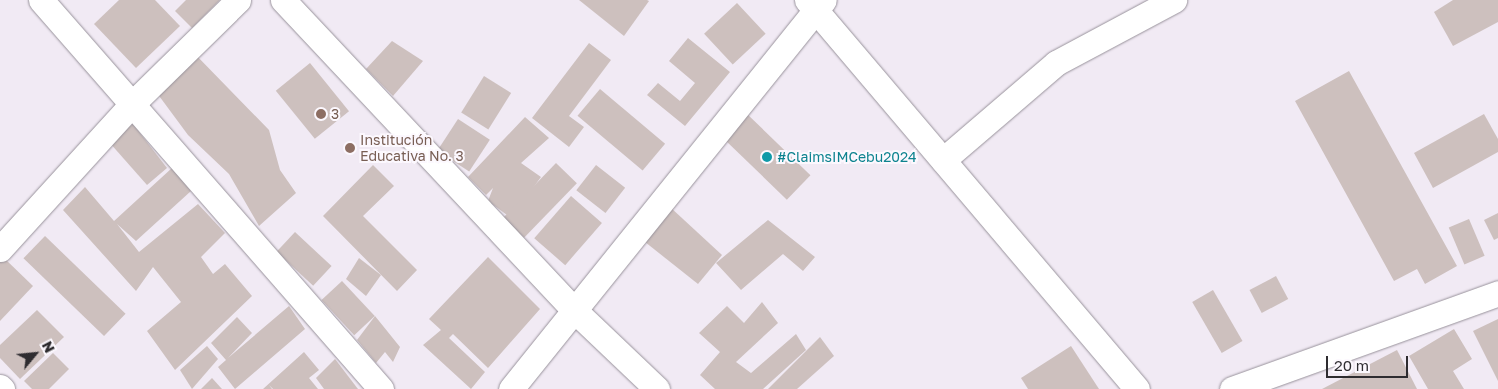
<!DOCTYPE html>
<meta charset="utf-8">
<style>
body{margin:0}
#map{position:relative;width:1498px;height:389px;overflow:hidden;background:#f1eaf4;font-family:"Golos Text",sans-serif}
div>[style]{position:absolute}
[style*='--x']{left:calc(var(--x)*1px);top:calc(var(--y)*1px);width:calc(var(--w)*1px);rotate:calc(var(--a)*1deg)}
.building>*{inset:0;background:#cdc0be;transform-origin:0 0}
.roads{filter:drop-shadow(0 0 1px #98929b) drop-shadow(0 0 1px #98929b)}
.street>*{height:25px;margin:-12.5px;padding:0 12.5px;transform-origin:12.5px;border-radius:12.5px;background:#fff}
.dots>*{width:14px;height:14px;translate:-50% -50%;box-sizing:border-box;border:2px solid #fcf8fe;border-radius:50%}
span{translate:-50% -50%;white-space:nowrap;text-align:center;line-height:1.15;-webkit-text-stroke:4px #fcf8fe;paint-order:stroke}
.education-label{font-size:14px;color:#785e54}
.left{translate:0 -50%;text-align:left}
.culture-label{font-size:14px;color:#0d838f}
.north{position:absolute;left:10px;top:329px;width:50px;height:50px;-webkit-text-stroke:4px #fcf8fe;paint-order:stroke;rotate:62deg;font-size:14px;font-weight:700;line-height:20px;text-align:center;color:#2e2c30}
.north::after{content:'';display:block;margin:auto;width:18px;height:22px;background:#2e2c30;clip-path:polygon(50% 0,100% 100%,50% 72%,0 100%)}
.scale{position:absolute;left:1326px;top:356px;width:82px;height:22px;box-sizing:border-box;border:2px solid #2e2c30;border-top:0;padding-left:6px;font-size:15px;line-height:18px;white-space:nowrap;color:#2e2c30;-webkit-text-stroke:4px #fcf8fe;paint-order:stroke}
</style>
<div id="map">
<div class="building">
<div style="clip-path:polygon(119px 0,155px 0,180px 26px,136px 68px,94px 24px)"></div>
<div style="clip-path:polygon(186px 0,220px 0,192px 28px,175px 11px)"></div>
<div style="clip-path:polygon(579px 0,647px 0,649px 1px,624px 36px)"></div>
<div style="clip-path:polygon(1453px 0,1498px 0,1498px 22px,1453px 46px,1434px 12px)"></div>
<div style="left:737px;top:3px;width:42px;height:45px;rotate:47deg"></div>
<div style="clip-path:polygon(688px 38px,730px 72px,685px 126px,647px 95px,658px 83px,680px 101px,695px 83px,669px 61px)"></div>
<div style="clip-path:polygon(392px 41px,423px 61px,393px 96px,366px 69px)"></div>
<div style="clip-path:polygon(589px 43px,611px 60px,569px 116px,584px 127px,569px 147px,532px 118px)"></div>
<div style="clip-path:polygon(193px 52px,269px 130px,280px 170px,296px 193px,259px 226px,229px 174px,188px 135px,151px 85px)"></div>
<div style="left:310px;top:63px;width:62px;height:44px;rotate:51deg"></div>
<div style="clip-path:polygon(1349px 71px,1457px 266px,1425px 284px,1417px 269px,1394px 281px,1295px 101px)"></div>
<div style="left:484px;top:76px;width:32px;height:43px;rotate:32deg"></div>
<div style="left:600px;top:89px;width:85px;height:35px;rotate:40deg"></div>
<div style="left:745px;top:112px;width:91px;height:34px;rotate:44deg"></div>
<div style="clip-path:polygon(1484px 114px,1498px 139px,1498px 152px,1433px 188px,1414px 153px)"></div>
<div style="clip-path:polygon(525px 117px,549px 138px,521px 163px,541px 177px,511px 218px,488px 201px,493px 188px,486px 195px,468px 177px)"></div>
<div style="left:458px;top:119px;width:38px;height:38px;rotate:33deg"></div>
<div style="clip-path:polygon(133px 124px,167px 168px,147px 185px,109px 142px)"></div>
<div style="left:556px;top:163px;width:29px;height:76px;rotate:44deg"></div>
<div style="clip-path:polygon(373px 165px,394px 186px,363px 216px,417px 270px,397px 291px,323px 216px)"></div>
<div style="left:596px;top:165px;width:37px;height:32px;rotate:38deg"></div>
<div style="clip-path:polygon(172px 168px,191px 191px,136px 241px,117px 224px,139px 252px,198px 204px,225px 233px,201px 257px,213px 274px,225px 264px,252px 296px,175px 370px,147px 331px,181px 302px,153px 267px,136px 291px,63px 210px,85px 187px,114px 221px)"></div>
<div style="left:571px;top:196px;width:41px;height:56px;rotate:41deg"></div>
<div style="clip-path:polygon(670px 207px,722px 255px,698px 284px,640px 238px)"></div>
<div style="clip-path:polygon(1498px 213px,1498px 238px,1494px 240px,1484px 220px)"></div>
<div style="left:1469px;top:219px;width:40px;height:22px;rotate:67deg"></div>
<div style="clip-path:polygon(768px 220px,815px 257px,803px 271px,783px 254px,741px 290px,716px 263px)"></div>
<div style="left:295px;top:232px;width:50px;height:27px;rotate:43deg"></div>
<div style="left:45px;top:236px;width:112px;height:31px;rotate:44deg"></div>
<div style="clip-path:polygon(3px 257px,33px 286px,0 321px,0 259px)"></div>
<div style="clip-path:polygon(488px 257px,540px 309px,488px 368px,453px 334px,449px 338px,485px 372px,471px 389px,423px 345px,441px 330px,429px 319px)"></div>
<div style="clip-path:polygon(359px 258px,381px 275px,366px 296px,346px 279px)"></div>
<div style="left:1276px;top:276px;width:26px;height:30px;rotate:62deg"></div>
<div style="left:342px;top:281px;width:48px;height:28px;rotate:47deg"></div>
<div style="left:1213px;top:290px;width:59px;height:24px;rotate:60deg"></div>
<div style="clip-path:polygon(762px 302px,778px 323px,736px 362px,751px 373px,796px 334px,806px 350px,763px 389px,715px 389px,700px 375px,720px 352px,699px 333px,727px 306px,744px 323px)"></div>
<div style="clip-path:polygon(289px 306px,305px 329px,235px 389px,218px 367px,226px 360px,211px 343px,237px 317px,252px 333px,228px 358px)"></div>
<div style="clip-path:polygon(37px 310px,64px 337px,20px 379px,0 358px,0 345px)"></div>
<div style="clip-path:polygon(375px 316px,400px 347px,393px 362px,385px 352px,376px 363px,357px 340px)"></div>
<div style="clip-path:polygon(1498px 319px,1498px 381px,1473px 331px)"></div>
<div style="clip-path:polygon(1454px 329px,1472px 359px,1453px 371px,1464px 389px,1428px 389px,1409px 356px)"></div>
<div style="clip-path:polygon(820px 337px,834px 356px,797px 389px,768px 389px)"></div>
<div style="clip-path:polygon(207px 346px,218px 359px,192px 389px,180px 370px)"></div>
<div style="clip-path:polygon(1071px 346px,1099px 389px,1028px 389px,1021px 378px)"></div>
<div style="clip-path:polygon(1397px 350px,1417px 389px,1322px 389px)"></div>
<div style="clip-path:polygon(304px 352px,319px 370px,309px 378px,318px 389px,273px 389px,269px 385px,272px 389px,263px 389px)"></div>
<div style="clip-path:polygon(53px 353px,69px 369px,49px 389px,32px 389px,24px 381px)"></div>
<div style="clip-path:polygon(335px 359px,358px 389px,324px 389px,316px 378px)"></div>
<div style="clip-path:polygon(212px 378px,222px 389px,201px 389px)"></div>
</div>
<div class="roads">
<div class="street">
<div style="--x:41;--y:0;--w:517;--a:48.85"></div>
<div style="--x:283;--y:0;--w:424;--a:46.8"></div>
<div style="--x:573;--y:309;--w:116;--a:43.6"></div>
<div style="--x:807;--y:0;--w:510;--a:49.69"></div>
<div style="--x:943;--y:160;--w:149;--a:-40.6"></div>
<div style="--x:1056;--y:63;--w:134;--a:-28.1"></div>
<div style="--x:0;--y:249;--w:197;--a:-47.7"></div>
<div style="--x:133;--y:103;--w:147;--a:-44.4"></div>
<div style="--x:0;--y:387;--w:3;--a:45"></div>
<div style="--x:511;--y:389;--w:499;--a:-51.2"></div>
<div style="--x:1232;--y:389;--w:283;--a:-19.8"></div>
</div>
</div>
<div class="dots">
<div style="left:321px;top:114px;background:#8d6e63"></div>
<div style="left:350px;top:148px;background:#8d6e63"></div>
<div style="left:767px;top:157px;background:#0f9aa8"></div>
</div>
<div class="education-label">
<span class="left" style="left:331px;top:114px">3</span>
<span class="left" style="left:360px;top:148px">Institución<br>Educativa No. 3</span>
</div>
<div class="culture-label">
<span class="left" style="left:777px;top:157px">#ClaimsIMCebu2024</span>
</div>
<div class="north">N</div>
<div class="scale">20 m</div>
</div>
